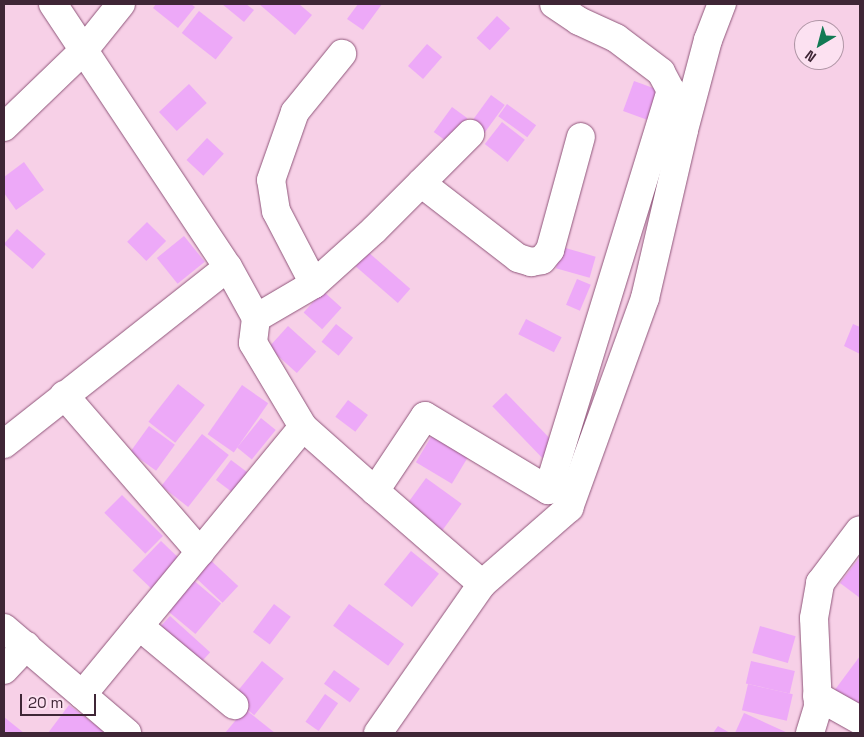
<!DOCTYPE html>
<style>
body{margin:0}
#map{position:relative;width:864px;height:737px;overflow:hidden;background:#f7d0e7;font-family:"Space Grotesk",sans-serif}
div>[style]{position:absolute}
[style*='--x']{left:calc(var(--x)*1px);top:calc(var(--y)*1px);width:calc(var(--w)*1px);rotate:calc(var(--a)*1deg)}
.building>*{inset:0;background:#eda9f8;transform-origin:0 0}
.roads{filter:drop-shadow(0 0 1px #8f567a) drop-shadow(0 0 1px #8f567a)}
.minor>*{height:28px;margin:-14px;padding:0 14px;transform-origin:14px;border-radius:14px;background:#fff}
span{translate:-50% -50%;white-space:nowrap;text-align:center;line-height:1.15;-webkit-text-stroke:5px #fce1f1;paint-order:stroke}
.frame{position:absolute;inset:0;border:5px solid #3f2636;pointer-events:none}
.north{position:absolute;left:794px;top:20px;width:50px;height:50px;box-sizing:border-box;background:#fce1f1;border:1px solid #b096a6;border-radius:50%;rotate:217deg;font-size:14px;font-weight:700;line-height:20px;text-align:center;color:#3f2636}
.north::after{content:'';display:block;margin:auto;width:18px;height:22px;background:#127a54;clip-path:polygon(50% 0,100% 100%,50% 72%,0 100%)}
.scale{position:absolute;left:20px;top:694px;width:76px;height:22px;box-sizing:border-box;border:2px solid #3f2636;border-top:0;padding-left:6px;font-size:15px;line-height:18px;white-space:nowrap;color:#3f2636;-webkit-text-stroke:4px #fce1f1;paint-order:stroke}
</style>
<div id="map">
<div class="building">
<div style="clip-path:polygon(156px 4px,191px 4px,195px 7px,178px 28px,153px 8px)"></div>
<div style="clip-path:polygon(222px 4px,246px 4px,254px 10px,244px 22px)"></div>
<div style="clip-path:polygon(259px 4px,299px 4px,312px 15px,295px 35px)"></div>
<div style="clip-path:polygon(358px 4px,382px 4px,363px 30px,347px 19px)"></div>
<div style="left:199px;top:11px;width:43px;height:28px;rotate:38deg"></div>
<div style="left:497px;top:16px;width:18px;height:30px;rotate:43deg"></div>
<div style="left:427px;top:44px;width:20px;height:29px;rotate:41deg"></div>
<div style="left:634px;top:81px;width:27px;height:32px;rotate:20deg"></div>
<div style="left:189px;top:84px;width:26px;height:41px;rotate:47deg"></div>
<div style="left:491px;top:95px;width:17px;height:35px;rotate:36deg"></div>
<div style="left:507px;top:104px;width:36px;height:15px;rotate:36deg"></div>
<div style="left:452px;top:107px;width:19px;height:31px;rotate:36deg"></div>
<div style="left:502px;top:122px;width:29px;height:28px;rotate:38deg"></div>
<div style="left:207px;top:138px;width:23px;height:30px;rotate:43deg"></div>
<div style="clip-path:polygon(24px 162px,44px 190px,16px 210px,4px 193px,4px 177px)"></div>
<div style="left:147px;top:222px;width:27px;height:28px;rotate:45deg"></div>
<div style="left:17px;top:229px;width:38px;height:20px;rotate:41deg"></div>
<div style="left:184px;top:236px;width:33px;height:35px;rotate:51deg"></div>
<div style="left:562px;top:247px;width:35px;height:22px;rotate:16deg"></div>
<div style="left:368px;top:252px;width:56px;height:19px;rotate:41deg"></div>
<div style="left:577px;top:279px;width:15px;height:28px;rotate:23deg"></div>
<div style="left:323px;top:291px;width:25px;height:29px;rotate:42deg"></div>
<div style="left:526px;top:319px;width:40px;height:17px;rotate:27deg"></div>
<div style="left:336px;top:324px;width:22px;height:23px;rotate:39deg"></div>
<div style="clip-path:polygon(853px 324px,860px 327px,860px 354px,844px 346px)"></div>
<div style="left:288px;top:326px;width:38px;height:29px;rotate:42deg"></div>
<div style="left:178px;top:384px;width:34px;height:48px;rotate:38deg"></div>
<div style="left:242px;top:385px;width:32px;height:60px;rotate:35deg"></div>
<div style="left:506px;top:393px;width:74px;height:19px;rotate:46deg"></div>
<div style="left:348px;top:400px;width:25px;height:21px;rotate:37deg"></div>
<div style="left:261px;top:418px;width:19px;height:38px;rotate:39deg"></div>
<div style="left:149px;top:426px;width:32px;height:32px;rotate:36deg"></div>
<div style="left:437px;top:427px;width:42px;height:41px;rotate:31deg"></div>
<div style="left:202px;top:434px;width:34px;height:66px;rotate:38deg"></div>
<div style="left:231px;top:460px;width:25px;height:25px;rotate:37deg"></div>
<div style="left:426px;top:478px;width:44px;height:40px;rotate:36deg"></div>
<div style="left:122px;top:495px;width:58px;height:25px;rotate:45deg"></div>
<div style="left:161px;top:541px;width:30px;height:41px;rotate:44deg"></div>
<div style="left:411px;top:551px;width:36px;height:43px;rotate:39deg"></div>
<div style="left:206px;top:556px;width:44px;height:23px;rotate:43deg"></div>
<div style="clip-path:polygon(860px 557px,860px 598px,840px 583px)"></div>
<div style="left:192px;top:579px;width:38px;height:40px;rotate:40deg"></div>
<div style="left:274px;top:604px;width:21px;height:35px;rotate:37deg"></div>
<div style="left:349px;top:604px;width:68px;height:27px;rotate:36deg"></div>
<div style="left:170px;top:616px;width:54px;height:19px;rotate:42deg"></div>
<div style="left:760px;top:626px;width:37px;height:28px;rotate:16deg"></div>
<div style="clip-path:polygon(860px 656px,860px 712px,834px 691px)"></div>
<div style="left:262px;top:661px;width:28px;height:47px;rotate:39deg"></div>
<div style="left:751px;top:661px;width:45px;height:23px;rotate:13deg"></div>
<div style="left:334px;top:670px;width:32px;height:17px;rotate:36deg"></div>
<div style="left:748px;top:684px;width:46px;height:27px;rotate:13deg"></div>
<div style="left:325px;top:694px;width:16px;height:34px;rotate:35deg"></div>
<div style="clip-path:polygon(69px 705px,106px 733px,48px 733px)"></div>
<div style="clip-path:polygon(245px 709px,275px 733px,225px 733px)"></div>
<div style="clip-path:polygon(744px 713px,788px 733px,735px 733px)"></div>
<div style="clip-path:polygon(4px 717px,24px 733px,4px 733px)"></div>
<div style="clip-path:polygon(718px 726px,730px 733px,713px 733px)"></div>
</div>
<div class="roads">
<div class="minor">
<div style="--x:53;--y:4;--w:316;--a:56.4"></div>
<div style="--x:228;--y:267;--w:58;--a:61.2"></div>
<div style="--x:256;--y:318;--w:25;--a:97"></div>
<div style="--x:253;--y:343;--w:98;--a:59.2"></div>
<div style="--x:303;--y:427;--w:347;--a:129.5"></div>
<div style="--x:4;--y:127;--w:111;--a:-43.9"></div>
<div style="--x:84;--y:50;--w:59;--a:-51.2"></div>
<div style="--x:421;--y:183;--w:123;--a:37.7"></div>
<div style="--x:518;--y:258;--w:14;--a:17"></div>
<div style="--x:531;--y:262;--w:11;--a:-10"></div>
<div style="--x:542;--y:260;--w:13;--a:-51"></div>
<div style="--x:550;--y:250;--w:117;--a:-74.7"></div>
<div style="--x:314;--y:284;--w:81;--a:-42"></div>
<div style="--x:374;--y:230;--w:136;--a:-45"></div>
<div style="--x:256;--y:318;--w:67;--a:-30.4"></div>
<div style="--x:314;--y:284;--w:82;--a:-117.5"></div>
<div style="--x:276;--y:211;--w:31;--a:-99"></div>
<div style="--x:271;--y:180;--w:72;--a:-70.6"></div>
<div style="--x:295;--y:112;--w:75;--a:-51"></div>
<div style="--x:64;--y:395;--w:208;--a:49.1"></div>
<div style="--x:303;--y:427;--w:96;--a:41.6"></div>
<div style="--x:375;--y:491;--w:90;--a:-56.3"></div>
<div style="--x:425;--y:416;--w:144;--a:31"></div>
<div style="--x:548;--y:490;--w:418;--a:-72.9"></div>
<div style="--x:671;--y:91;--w:21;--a:-118"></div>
<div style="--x:661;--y:72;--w:56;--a:-142.9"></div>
<div style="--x:616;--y:38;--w:41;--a:-155.3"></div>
<div style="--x:579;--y:21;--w:30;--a:-146"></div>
<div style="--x:4;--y:444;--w:285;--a:-38.3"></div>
<div style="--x:375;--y:491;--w:142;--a:41"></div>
<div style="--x:139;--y:626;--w:124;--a:39.7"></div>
<div style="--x:4;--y:628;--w:162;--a:40.5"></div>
<div style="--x:4;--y:670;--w:33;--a:-47"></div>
<div style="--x:817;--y:696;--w:49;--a:29.2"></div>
<div style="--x:378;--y:733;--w:182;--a:-55.1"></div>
<div style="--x:482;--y:584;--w:116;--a:-41.1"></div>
<div style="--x:569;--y:508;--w:223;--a:-70.1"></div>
<div style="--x:645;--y:298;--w:172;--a:-76.9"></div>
<div style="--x:684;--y:130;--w:93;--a:-75.1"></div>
<div style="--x:708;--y:40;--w:39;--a:-69"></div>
<div style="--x:810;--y:733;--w:28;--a:-73"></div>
<div style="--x:818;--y:706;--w:88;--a:-92.6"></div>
<div style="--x:814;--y:618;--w:36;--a:-80"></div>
<div style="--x:820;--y:583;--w:66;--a:-53"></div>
</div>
</div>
<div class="frame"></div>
<div class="north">N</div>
<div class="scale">20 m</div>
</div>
